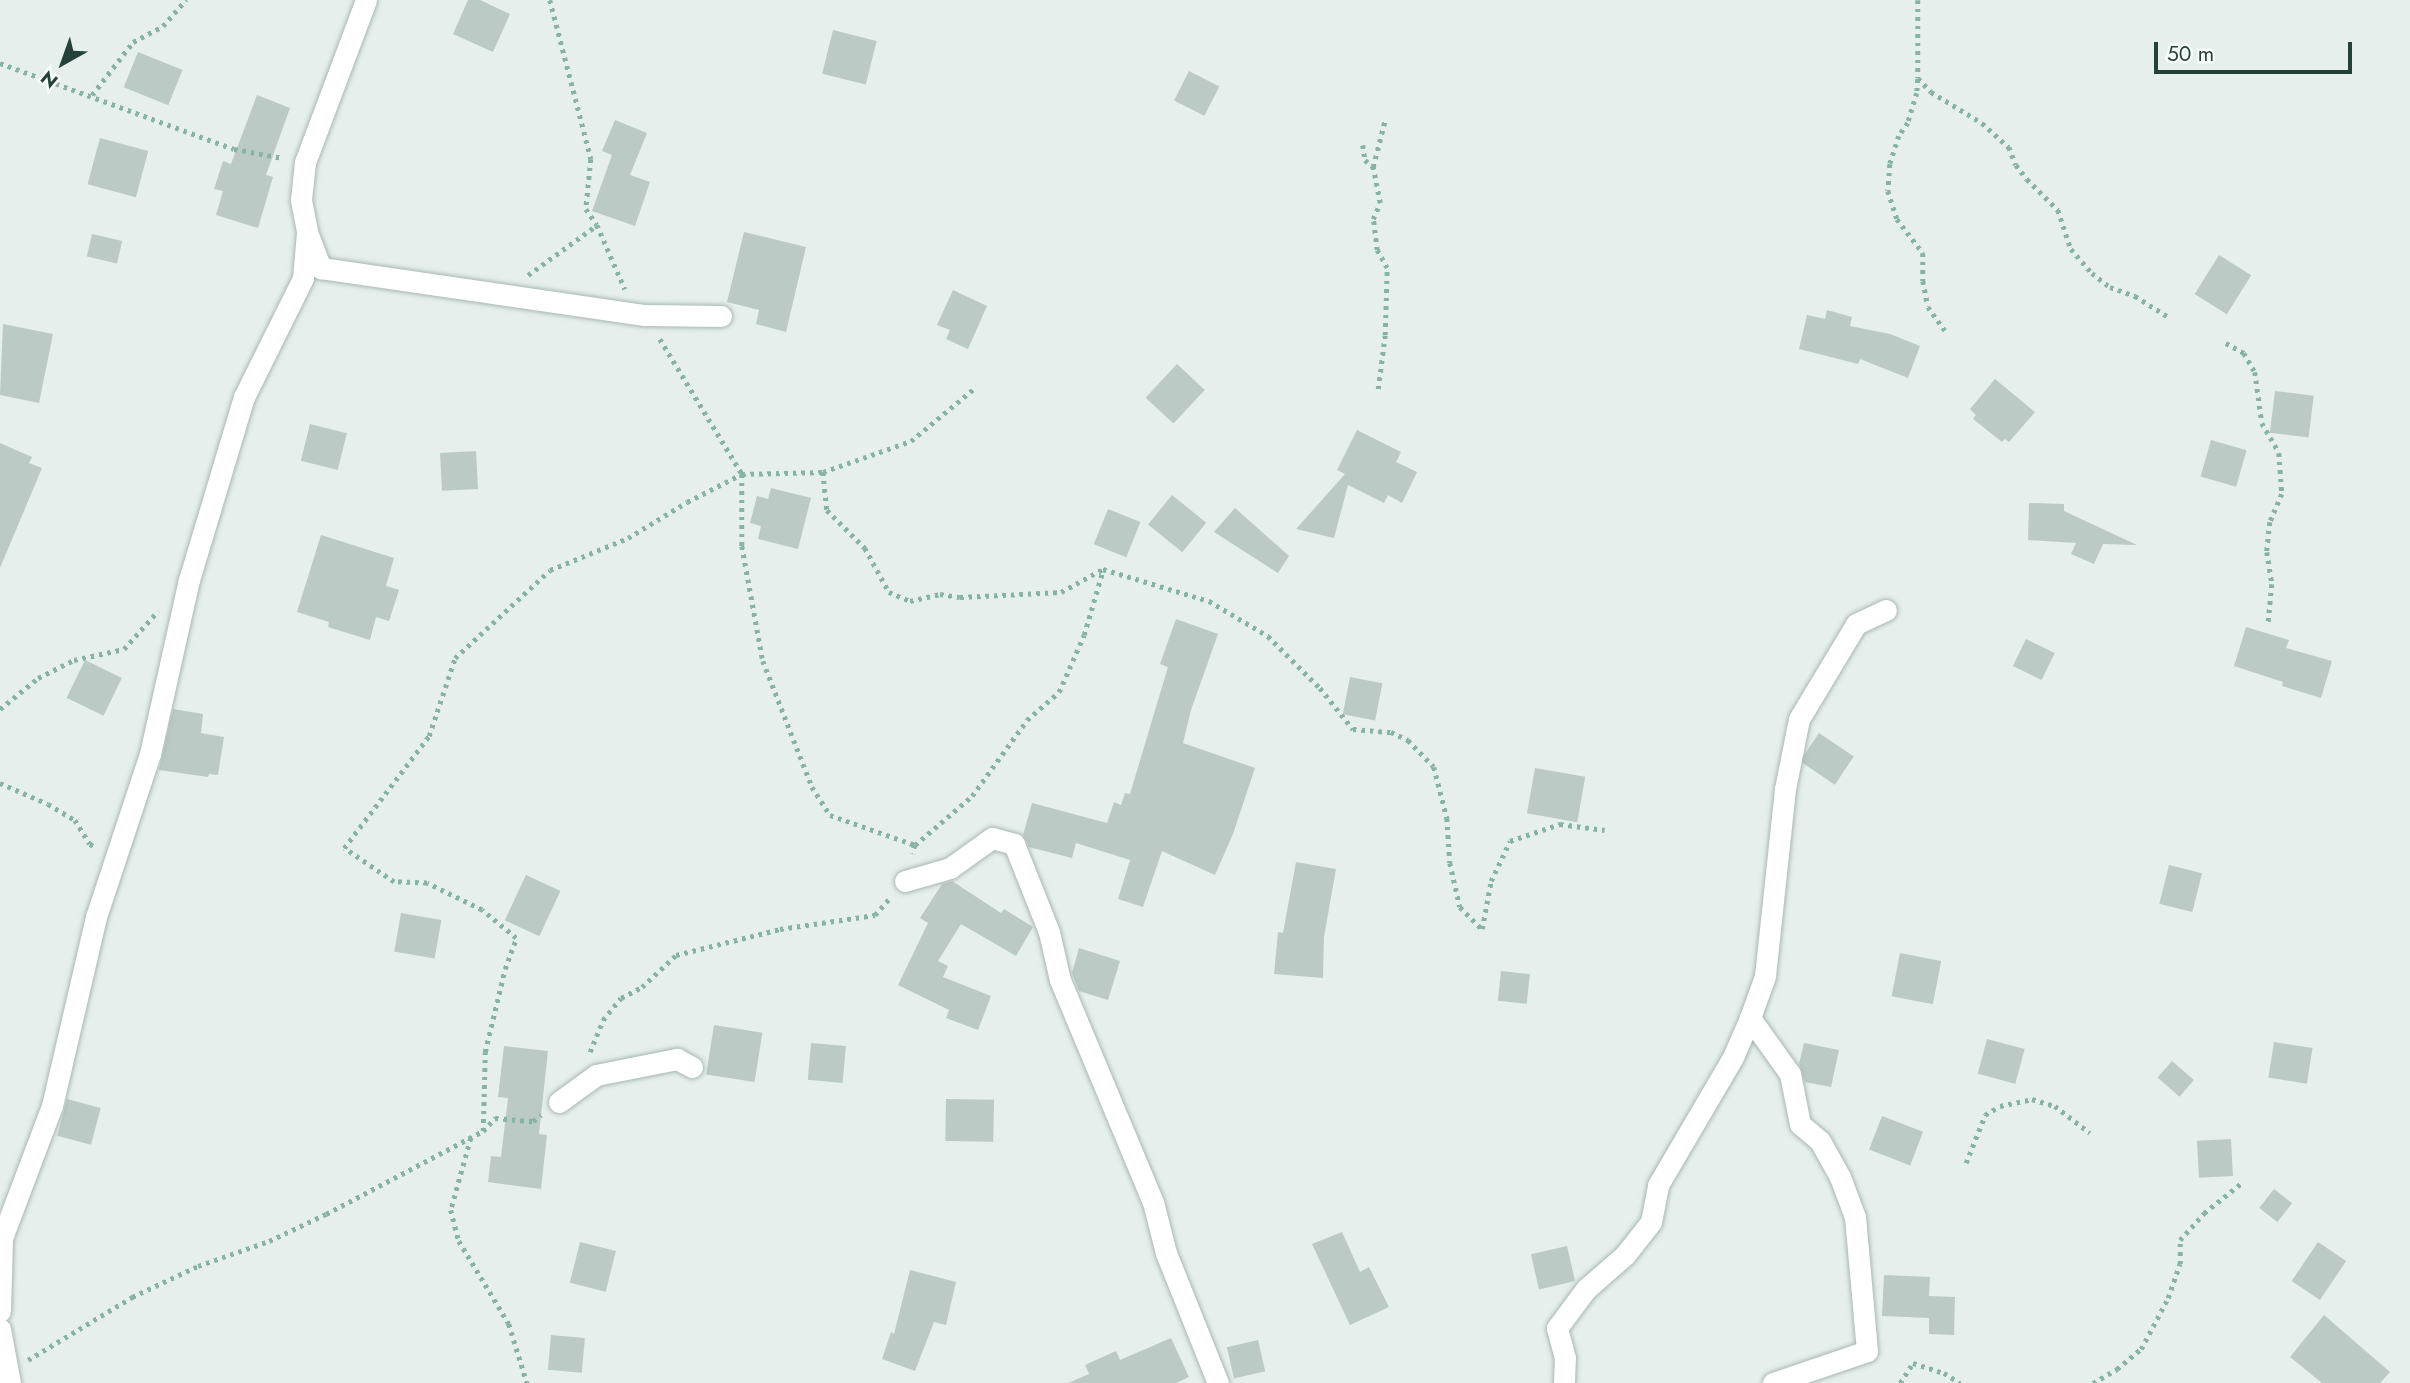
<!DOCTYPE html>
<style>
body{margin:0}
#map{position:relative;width:2410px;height:1383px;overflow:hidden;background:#e6efeb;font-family:Jost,sans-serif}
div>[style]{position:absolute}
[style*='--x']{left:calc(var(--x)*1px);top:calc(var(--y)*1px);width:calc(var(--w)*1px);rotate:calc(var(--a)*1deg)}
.building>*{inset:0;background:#bbcac4;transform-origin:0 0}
.path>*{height:4.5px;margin-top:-2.25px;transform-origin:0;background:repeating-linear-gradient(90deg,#86b3a5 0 3.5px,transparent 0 8.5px)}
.roads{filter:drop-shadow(0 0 2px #a8b8b2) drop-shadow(0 0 2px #a8b8b2)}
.minor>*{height:21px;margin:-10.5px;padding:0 10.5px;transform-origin:10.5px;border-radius:10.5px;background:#fff}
span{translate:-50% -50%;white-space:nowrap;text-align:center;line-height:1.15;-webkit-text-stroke:5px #f7fbf9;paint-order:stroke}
.north{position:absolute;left:28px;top:28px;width:70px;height:70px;-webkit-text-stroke:5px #f7fbf9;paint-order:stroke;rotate:220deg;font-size:19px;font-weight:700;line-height:28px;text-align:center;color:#24423a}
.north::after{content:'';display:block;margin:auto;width:24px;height:32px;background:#24423a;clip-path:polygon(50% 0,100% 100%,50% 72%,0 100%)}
.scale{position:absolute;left:2154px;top:42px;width:198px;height:32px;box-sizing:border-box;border:4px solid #24423a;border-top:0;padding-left:9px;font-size:21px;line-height:24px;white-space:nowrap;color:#24423a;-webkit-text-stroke:5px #f7fbf9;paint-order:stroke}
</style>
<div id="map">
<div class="building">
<div style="clip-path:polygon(468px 0,480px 0,510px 14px,493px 52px,453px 34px)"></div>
<div style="left:833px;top:30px;width:45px;height:45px;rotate:14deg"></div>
<div style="left:138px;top:52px;width:48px;height:38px;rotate:22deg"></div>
<div style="left:1189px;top:71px;width:34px;height:33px;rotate:27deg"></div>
<div style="clip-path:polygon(257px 95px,290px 108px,266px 175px,273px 177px,258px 228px,216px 215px,223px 191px,214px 189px,223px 161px,231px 164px)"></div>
<div style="clip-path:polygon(615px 120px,647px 133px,630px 175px,650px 182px,635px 226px,592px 211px,612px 155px,602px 151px)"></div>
<div style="left:100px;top:138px;width:50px;height:48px;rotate:15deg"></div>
<div style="clip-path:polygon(744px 232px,806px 247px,786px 332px,756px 324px,759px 310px,727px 302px)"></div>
<div style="left:92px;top:234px;width:31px;height:23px;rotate:13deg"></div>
<div style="left:2219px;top:255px;width:38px;height:46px;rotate:32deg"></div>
<div style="clip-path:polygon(953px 290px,987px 306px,968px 349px,946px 339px,950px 330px,937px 325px)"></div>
<div style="clip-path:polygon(1827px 310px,1852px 317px,1850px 326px,1890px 334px,1920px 346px,1908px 378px,1860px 359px,1858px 364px,1799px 349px,1807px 315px,1825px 319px)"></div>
<div style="clip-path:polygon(3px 324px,53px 334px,39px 403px,0 395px)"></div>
<div style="left:1177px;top:364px;width:38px;height:46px;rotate:43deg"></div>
<div style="clip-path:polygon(1995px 379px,2035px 412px,2009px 442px,2005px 439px,2002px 442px,1973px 419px,1976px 415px,1970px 409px)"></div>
<div style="left:2275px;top:391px;width:39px;height:42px;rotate:7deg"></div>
<div style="left:310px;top:424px;width:38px;height:38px;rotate:14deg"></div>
<div style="clip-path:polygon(1357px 430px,1401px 452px,1396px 462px,1417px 472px,1402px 503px,1388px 495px,1384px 503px,1348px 485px,1334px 538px,1296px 529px,1345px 474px,1337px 470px)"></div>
<div style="left:2211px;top:440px;width:37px;height:38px;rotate:16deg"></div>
<div style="clip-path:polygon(0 443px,32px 457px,29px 463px,42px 468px,0 568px)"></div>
<div style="left:476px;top:451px;width:38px;height:36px;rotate:87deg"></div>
<div style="clip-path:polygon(771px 488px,811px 498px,798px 549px,758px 539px,761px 526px,750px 523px,757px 496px,768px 499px)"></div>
<div style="left:1172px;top:495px;width:44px;height:38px;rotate:39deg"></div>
<div style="clip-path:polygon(2029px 503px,2064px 504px,2064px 511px,2137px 545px,2103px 544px,2094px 564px,2071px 554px,2076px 543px,2028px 540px)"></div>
<div style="clip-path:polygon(1235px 508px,1289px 556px,1278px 573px,1214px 532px)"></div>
<div style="left:1108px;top:509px;width:35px;height:38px;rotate:22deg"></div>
<div style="clip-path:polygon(321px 535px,394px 558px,386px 586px,399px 590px,389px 621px,376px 617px,370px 640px,328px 627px,329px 622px,297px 612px)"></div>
<div style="clip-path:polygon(1176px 619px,1218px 634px,1191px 710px,1183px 743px,1255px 768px,1233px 834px,1215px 875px,1162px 851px,1143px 907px,1118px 899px,1130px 860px,1076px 843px,1072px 858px,1029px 847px,1023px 835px,1032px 803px,1107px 823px,1114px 802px,1121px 805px,1125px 793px,1130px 794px,1168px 667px,1160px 664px)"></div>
<div style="clip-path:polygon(2246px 627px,2289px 640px,2286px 648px,2332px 661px,2321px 698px,2282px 686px,2283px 682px,2234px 666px)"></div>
<div style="left:2026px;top:639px;width:32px;height:30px;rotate:26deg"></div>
<div style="left:85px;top:660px;width:41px;height:42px;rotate:26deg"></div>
<div style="left:1350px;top:677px;width:33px;height:38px;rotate:11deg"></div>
<div style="clip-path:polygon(173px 709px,203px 714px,201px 733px,224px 737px,218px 775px,209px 774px,208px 777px,159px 770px)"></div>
<div style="left:1819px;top:733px;width:42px;height:34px;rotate:34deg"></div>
<div style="left:1535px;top:768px;width:51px;height:46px;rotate:10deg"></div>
<div style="clip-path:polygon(1296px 862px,1336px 869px,1324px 937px,1323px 978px,1274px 974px,1278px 932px,1283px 933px)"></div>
<div style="left:2169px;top:865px;width:34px;height:40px;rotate:14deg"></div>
<div style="left:526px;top:875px;width:38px;height:50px;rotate:25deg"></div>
<div style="clip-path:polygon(952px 881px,1001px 913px,1004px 909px,1033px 927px,1016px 956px,961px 924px,938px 961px,948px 966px,943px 977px,991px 996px,978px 1030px,946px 1018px,949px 1010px,898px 985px,928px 923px,920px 918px,942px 884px)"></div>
<div style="left:401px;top:913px;width:41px;height:39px;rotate:10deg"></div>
<div style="clip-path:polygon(1079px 948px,1120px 961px,1108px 1000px,1079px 991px,1072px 973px)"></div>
<div style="left:1900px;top:953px;width:42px;height:44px;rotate:11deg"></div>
<div style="left:1501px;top:971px;width:29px;height:30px;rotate:6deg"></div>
<div style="left:714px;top:1025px;width:49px;height:50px;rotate:9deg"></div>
<div style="left:1987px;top:1039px;width:39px;height:36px;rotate:15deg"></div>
<div style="left:2274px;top:1042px;width:39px;height:36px;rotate:9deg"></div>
<div style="left:811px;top:1043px;width:35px;height:37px;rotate:5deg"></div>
<div style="clip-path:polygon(1804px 1043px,1839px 1050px,1831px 1087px,1805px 1082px,1799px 1064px)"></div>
<div style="clip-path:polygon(504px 1046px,548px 1051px,539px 1134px,547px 1135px,541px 1189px,488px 1182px,491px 1156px,501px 1157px,508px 1098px,498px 1097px)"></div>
<div style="left:2172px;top:1061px;width:29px;height:22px;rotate:41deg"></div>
<div style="left:67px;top:1099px;width:35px;height:38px;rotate:15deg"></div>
<div style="left:946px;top:1099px;width:48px;height:42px;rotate:1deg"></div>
<div style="left:1882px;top:1116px;width:44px;height:36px;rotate:21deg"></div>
<div style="left:2231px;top:1139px;width:37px;height:34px;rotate:87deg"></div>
<div style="left:2274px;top:1189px;width:23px;height:24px;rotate:38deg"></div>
<div style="clip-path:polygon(1342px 1232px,1360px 1272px,1369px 1267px,1389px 1307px,1350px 1325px,1312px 1244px)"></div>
<div style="left:580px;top:1242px;width:37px;height:42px;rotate:14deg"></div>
<div style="left:2318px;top:1242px;width:34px;height:47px;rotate:34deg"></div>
<div style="left:1567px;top:1246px;width:36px;height:37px;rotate:77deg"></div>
<div style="clip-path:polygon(910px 1270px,956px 1282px,946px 1325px,934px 1322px,915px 1371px,882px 1359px,891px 1332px,894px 1334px)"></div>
<div style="clip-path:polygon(1884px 1275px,1930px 1277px,1929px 1296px,1955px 1297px,1954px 1335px,1929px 1334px,1929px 1318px,1882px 1316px)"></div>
<div style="clip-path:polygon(2324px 1315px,2390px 1372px,2380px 1383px,2322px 1383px,2290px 1357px)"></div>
<div style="left:551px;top:1335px;width:34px;height:35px;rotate:5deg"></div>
<div style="clip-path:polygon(1171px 1338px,1189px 1377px,1176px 1383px,1068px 1383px,1089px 1374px,1085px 1365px,1116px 1351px,1120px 1360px)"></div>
<div style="left:1258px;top:1340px;width:32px;height:32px;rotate:77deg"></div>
</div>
<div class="path">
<div style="--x:550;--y:0;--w:164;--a:75.5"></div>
<div style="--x:591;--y:159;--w:50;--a:95.7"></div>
<div style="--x:586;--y:209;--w:19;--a:55"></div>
<div style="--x:597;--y:225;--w:70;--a:66.4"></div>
<div style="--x:1918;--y:0;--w:78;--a:90"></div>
<div style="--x:1918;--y:78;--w:19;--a:47"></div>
<div style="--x:1931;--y:92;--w:60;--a:31.3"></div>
<div style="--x:1982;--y:123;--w:36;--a:42"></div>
<div style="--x:2009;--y:147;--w:19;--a:69"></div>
<div style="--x:2016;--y:165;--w:18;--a:52"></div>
<div style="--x:2027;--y:179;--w:44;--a:45"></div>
<div style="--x:2058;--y:210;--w:41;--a:71.6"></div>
<div style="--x:2071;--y:249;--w:32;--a:49"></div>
<div style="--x:2092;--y:273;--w:23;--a:38"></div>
<div style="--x:2110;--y:287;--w:27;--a:20"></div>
<div style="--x:2135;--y:296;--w:38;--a:32"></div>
<div style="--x:0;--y:63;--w:249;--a:20.2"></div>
<div style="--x:234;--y:149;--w:50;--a:10.4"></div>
<div style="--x:1918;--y:79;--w:14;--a:94"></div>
<div style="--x:1917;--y:93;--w:31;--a:107"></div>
<div style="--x:1908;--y:123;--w:16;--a:125"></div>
<div style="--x:1899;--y:136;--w:29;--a:108"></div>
<div style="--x:1890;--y:164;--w:27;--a:94"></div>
<div style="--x:1888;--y:191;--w:29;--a:72"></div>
<div style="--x:1897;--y:219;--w:43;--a:52.6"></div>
<div style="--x:1923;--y:253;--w:28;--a:90"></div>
<div style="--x:1923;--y:281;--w:26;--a:79"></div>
<div style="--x:1928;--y:307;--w:29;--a:54"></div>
<div style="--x:92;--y:95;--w:67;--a:-52.3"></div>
<div style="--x:133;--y:42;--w:34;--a:-28"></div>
<div style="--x:163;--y:26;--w:35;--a:-49"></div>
<div style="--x:1363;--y:145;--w:15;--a:82"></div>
<div style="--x:1365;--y:160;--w:11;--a:41"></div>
<div style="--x:528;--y:275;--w:85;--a:-35.9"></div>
<div style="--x:660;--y:339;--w:158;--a:58.7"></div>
<div style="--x:742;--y:474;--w:72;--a:90"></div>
<div style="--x:742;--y:546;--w:117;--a:79.7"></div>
<div style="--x:763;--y:661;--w:135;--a:68.7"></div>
<div style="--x:812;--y:787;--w:33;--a:57"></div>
<div style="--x:830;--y:815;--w:90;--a:19.4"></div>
<div style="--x:915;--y:845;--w:9;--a:108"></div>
<div style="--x:2226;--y:343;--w:21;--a:29"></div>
<div style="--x:2244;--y:353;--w:22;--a:60"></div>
<div style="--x:2255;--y:372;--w:51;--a:82.2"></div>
<div style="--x:2262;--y:423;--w:34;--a:60"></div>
<div style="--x:2279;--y:453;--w:41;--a:85.8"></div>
<div style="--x:2282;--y:494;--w:30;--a:113"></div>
<div style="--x:2270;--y:522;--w:30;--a:96"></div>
<div style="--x:2267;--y:552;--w:32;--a:81"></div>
<div style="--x:2272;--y:584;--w:42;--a:95.4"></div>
<div style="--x:1378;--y:389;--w:54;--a:-82.6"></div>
<div style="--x:1385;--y:335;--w:67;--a:-88.3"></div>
<div style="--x:1387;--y:268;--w:21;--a:-119"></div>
<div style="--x:1377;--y:250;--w:31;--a:-97"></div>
<div style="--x:1373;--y:219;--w:17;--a:-66"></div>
<div style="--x:1380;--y:203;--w:37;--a:-101"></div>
<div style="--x:1373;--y:167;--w:49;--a:-75.7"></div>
<div style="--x:823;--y:472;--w:38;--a:84"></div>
<div style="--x:827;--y:510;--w:54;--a:45"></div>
<div style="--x:865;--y:548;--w:50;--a:61.4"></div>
<div style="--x:889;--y:592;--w:23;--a:23"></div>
<div style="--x:910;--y:601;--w:31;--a:-13"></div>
<div style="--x:940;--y:594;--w:20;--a:9"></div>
<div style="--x:960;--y:597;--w:101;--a:-2.8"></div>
<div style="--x:1061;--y:592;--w:48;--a:-28.7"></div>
<div style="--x:1103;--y:569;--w:111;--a:16.8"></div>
<div style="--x:1209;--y:601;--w:69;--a:30.7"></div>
<div style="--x:1268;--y:636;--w:74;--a:45"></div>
<div style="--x:1320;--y:688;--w:53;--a:51.2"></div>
<div style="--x:1353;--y:729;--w:38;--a:5"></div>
<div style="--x:1391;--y:732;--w:19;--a:25"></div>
<div style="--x:1408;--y:740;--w:37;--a:46"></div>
<div style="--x:1434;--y:767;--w:53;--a:75.7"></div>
<div style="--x:1447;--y:818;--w:45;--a:86.2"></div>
<div style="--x:1450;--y:863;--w:45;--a:77.2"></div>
<div style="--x:1460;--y:907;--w:31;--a:45"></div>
<div style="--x:0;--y:709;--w:49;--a:-39.2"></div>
<div style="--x:38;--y:678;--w:40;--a:-26.6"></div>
<div style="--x:74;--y:660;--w:51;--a:-12.4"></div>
<div style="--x:124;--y:649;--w:51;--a:-48.2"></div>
<div style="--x:0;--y:783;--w:52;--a:23.6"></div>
<div style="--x:48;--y:804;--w:31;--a:31"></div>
<div style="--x:75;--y:820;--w:28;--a:58"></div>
<div style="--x:90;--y:844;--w:7;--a:27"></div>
<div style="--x:915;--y:845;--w:75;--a:-40.7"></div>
<div style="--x:972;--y:796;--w:94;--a:-54.1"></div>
<div style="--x:1027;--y:720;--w:43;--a:-41.2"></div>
<div style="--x:1059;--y:692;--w:62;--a:-66.3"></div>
<div style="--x:1084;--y:635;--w:68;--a:-73.7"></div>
<div style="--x:1482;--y:929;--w:49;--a:-79.4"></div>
<div style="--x:1491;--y:881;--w:44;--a:-64.6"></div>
<div style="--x:1510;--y:841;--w:53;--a:-18.8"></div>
<div style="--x:1560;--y:824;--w:45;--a:7.6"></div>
<div style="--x:590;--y:1052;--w:35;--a:-68"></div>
<div style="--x:603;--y:1020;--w:28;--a:-51"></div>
<div style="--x:621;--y:998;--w:24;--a:-28"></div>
<div style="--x:642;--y:987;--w:47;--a:-43.3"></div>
<div style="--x:676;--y:955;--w:107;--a:-14"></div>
<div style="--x:780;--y:929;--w:96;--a:-8.4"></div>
<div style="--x:875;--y:915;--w:23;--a:-49"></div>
<div style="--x:483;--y:1131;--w:79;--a:-88.5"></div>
<div style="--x:485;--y:1052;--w:85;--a:-76.5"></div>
<div style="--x:505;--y:969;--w:33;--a:-70"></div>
<div style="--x:516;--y:938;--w:44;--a:-140.5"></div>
<div style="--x:482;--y:910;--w:61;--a:-153.9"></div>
<div style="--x:427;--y:883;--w:33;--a:-178"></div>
<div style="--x:394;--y:882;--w:60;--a:-145.8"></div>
<div style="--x:344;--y:848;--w:141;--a:-52.8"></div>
<div style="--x:429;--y:736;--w:82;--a:-71.6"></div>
<div style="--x:455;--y:658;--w:129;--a:-42.8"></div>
<div style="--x:550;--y:570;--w:84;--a:-22.3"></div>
<div style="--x:628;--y:538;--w:69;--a:-31.4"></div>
<div style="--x:687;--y:502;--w:62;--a:-27"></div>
<div style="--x:742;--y:474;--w:81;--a:-1.4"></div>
<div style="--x:823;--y:472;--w:93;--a:-19.4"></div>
<div style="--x:911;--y:441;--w:85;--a:-39.7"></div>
<div style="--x:471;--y:1138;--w:75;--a:105.5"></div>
<div style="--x:451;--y:1210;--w:32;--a:76"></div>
<div style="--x:459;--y:1241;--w:97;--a:58.9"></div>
<div style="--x:509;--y:1324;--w:62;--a:73"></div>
<div style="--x:1966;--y:1163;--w:52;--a:-68.4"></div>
<div style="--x:1985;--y:1115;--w:17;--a:-31"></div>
<div style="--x:2000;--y:1106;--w:33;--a:-12"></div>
<div style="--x:2032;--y:1099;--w:24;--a:17"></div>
<div style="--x:2055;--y:1106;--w:44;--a:37.6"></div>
<div style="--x:28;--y:1360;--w:122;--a:-31.2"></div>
<div style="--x:132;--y:1297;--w:73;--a:-25.2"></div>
<div style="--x:198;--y:1266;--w:75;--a:-19.4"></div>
<div style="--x:269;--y:1241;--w:63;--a:-25.3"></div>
<div style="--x:326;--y:1214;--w:178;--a:-27.9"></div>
<div style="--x:483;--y:1131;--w:18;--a:-47"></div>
<div style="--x:495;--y:1118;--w:38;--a:5"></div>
<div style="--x:533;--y:1121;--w:10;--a:-37"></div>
<div style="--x:1900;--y:1383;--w:24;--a:-57"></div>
<div style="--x:1913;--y:1363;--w:33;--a:18"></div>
<div style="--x:1944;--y:1373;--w:19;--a:32"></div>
<div style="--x:2093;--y:1383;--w:28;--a:-30"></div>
<div style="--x:2117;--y:1369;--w:31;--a:-40"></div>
<div style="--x:2141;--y:1349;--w:58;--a:-62.1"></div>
<div style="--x:2168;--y:1298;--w:36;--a:-71"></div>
<div style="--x:2180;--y:1264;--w:24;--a:-90"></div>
<div style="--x:2180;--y:1240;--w:36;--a:-48"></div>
<div style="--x:2204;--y:1213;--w:50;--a:-38.5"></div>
</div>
<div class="roads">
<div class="minor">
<div style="--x:366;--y:0;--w:173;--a:110.6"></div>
<div style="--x:305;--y:162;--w:38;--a:96"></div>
<div style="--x:301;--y:200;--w:33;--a:79"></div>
<div style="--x:307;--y:232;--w:39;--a:69"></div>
<div style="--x:321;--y:268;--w:327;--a:8.3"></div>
<div style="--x:645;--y:315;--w:76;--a:0.8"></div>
<div style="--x:905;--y:881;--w:47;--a:-16.1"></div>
<div style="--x:950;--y:868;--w:52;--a:-35.5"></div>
<div style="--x:992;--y:838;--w:23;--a:15"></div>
<div style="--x:1014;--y:844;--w:95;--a:68.3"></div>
<div style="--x:1049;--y:932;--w:49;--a:77.1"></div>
<div style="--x:1060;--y:980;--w:241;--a:67.3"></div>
<div style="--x:1153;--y:1202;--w:53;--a:75.7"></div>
<div style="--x:1166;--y:1253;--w:140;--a:68.2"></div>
<div style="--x:559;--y:1102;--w:46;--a:-36.1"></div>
<div style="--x:596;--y:1075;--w:83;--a:-11.2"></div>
<div style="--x:677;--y:1059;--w:17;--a:28"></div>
<div style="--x:0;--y:1311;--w:73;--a:-88.4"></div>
<div style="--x:2;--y:1238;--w:141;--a:-69.3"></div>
<div style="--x:52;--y:1106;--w:194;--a:-76.9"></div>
<div style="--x:96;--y:917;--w:172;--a:-71.7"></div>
<div style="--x:150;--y:754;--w:178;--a:-77.4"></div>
<div style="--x:189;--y:580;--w:191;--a:-73.3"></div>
<div style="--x:244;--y:397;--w:133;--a:-63.6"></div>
<div style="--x:303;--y:278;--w:46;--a:-85"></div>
<div style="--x:0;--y:1329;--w:55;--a:79.5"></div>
<div style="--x:1564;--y:1383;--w:25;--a:-88"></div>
<div style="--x:1565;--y:1358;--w:31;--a:-105"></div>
<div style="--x:1557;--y:1328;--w:49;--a:-53.4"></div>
<div style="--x:1586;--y:1289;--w:52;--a:-41.1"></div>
<div style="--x:1625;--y:1255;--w:42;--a:-51.8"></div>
<div style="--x:1651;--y:1222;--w:38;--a:-79"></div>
<div style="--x:1658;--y:1185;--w:148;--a:-59.6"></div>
<div style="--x:1733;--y:1057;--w:43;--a:-66.4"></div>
<div style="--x:1773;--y:1383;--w:99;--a:-18.8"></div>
<div style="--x:1867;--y:1351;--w:135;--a:-95.1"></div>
<div style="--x:1855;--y:1217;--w:43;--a:-110.6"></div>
<div style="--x:1840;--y:1177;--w:41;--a:-119.1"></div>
<div style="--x:1820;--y:1141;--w:26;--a:-140"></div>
<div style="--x:1800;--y:1124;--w:51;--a:-101.3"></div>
<div style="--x:1790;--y:1074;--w:69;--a:-125.5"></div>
<div style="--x:1750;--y:1018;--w:45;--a:-70.3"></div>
<div style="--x:1765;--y:976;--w:188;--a:-83.9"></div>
<div style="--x:1785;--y:789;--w:71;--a:-78.7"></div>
<div style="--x:1799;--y:719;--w:111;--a:-59"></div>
<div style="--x:1856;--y:624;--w:33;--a:-25"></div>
</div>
</div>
<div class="north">N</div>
<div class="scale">50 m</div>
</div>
